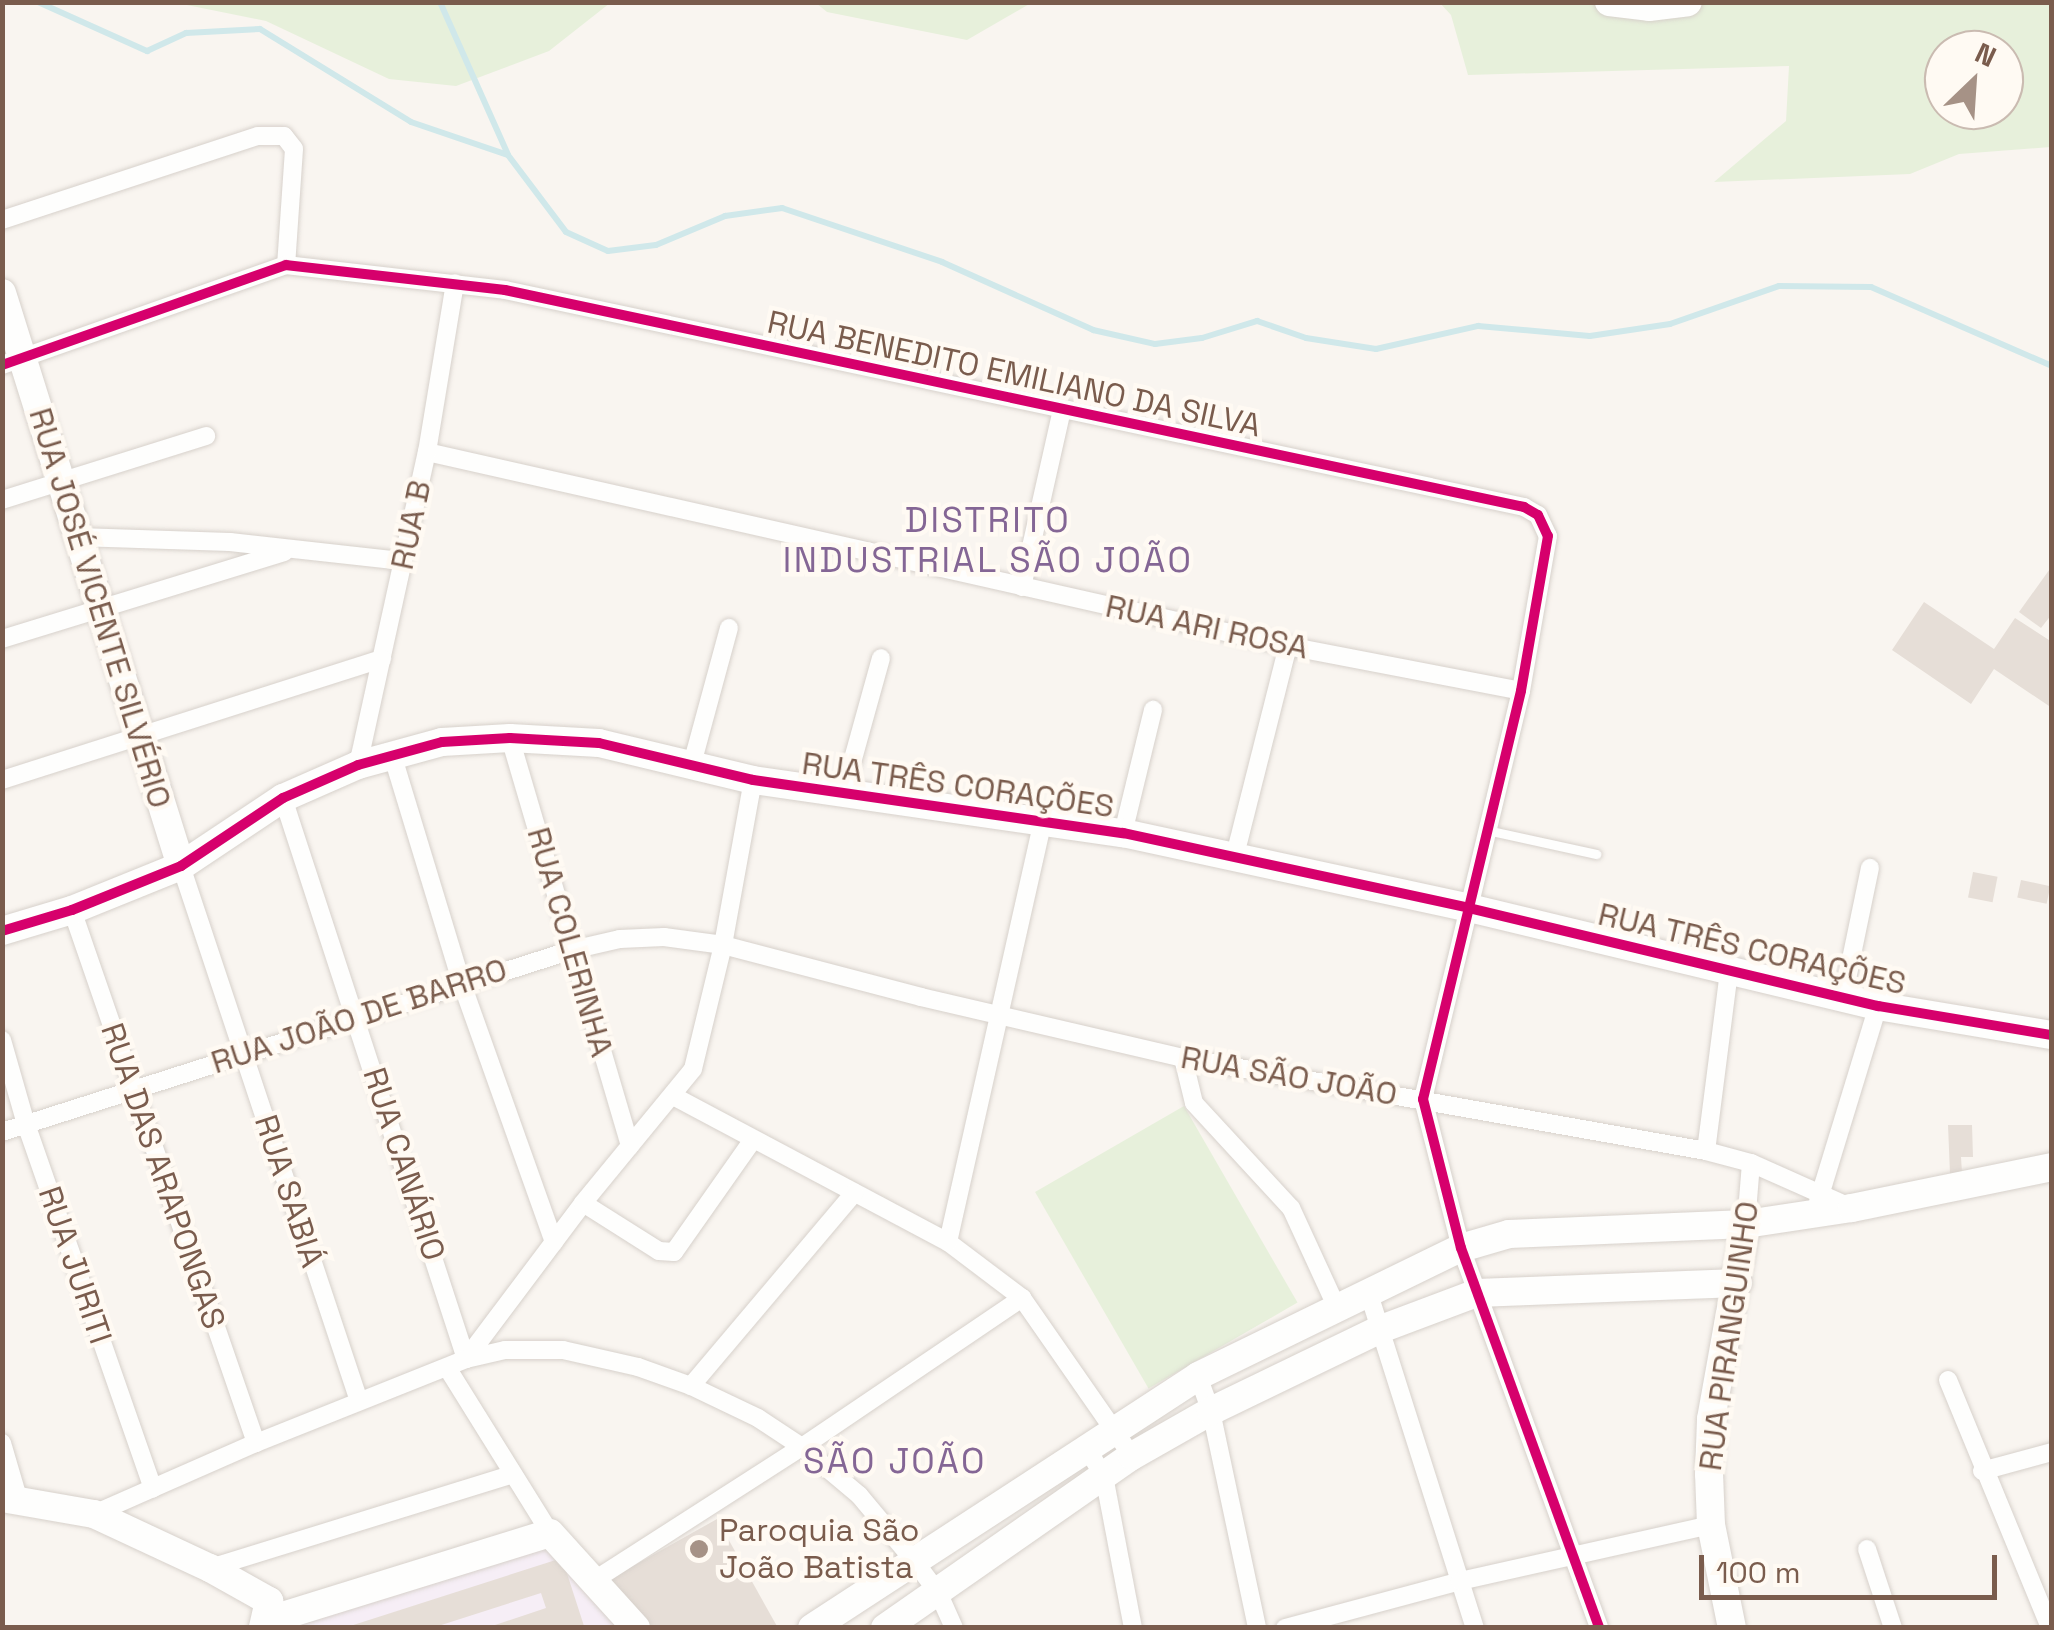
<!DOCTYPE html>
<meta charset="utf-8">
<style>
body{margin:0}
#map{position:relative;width:2054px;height:1630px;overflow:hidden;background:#f9f5f0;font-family:"Space Grotesk",sans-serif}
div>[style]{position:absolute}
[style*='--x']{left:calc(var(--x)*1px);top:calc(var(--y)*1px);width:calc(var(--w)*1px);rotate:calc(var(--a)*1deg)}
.education>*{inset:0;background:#f6eef6}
.green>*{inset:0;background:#e7f0db;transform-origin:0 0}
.stream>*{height:6px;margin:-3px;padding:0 3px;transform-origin:3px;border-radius:3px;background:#d0e8ea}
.building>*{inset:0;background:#e6ded7;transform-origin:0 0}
.roads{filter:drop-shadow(0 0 2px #d7d1cb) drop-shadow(0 0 2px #d7d1cb)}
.lane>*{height:9px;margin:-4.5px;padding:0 4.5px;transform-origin:4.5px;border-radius:4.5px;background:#fefefd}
.street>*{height:18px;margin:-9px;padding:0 9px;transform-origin:9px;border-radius:9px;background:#fefefd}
.secondary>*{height:28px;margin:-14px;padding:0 14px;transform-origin:14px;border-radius:14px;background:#fefefd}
.cycleway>*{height:10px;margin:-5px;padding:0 5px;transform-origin:5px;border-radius:5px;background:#d6006c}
.dots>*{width:28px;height:28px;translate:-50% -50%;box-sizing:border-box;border:5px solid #fffaf3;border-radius:50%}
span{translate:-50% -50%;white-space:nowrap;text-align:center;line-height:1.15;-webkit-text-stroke:9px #fffaf3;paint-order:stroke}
.street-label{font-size:32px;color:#7a5c4d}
.poi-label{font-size:32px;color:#7a5c4d}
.left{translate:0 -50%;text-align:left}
.neighbourhood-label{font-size:35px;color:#846695;letter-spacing:2.5px}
.frame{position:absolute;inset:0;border:5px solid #7a5c4d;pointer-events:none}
.north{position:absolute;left:1924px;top:30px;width:100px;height:100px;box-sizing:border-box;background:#fffaf3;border:2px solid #cabbb1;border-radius:50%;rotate:25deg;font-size:28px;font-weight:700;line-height:40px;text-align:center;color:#7a5c4d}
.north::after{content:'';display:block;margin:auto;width:35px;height:45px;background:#a69286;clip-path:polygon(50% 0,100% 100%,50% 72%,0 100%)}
.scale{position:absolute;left:1699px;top:1555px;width:298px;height:45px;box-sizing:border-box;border:5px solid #7a5c4d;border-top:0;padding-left:12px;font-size:30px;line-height:35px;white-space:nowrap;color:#7a5c4d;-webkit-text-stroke:8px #fffaf3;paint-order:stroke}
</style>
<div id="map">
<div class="education">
<div style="clip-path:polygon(552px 1541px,625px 1628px,285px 1628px)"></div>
</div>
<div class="green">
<div style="clip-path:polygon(177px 3px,610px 3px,549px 51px,456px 86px,389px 79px,266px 21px)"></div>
<div style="clip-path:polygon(816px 3px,1031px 3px,967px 40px,827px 12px)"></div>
<div style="clip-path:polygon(evenodd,1440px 3px,2051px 3px,2051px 147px,1959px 154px,1910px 174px,1714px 182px,1786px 121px,1789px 66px,1468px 75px,1451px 15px,1440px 3px,1944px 50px,2004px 50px,2004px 110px,1944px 110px,1944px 50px)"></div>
<div style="left:1184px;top:1106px;width:227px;height:172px;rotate:60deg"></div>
</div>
<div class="stream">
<div style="--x:38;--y:2;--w:120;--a:24.2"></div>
<div style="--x:147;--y:51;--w:43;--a:-24.8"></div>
<div style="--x:186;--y:33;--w:74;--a:-3.1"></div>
<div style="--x:260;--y:29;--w:177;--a:31.6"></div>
<div style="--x:411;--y:122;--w:102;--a:18.8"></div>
<div style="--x:508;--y:155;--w:96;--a:53"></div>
<div style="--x:566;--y:232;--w:46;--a:24.3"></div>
<div style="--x:608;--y:251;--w:48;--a:-7.1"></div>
<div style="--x:656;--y:245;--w:75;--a:-22.8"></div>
<div style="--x:725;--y:216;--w:58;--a:-8"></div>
<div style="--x:782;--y:208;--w:169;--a:18.6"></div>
<div style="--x:942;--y:262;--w:166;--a:24.2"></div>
<div style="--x:1093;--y:330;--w:64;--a:12.7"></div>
<div style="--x:1155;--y:344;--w:47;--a:-7.3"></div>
<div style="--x:1202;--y:338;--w:58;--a:-17.2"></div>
<div style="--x:1257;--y:321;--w:52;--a:19.1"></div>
<div style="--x:1306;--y:338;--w:71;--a:8.9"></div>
<div style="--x:1376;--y:349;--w:105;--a:-12.7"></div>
<div style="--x:1478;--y:326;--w:112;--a:5.1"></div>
<div style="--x:1590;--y:336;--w:81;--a:-8.5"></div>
<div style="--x:1670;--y:324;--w:115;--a:-19.2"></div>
<div style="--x:1779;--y:286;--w:92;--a:0.6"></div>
<div style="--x:1871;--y:287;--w:197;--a:23.6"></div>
<div style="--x:440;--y:2;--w:167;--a:66"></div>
</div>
<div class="building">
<div style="clip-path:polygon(2052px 566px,2052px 614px,2041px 628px,2019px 612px)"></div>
<div style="clip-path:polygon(1924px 602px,1994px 649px,2015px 618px,2052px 642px,2052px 708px,1994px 669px,1971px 704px,1892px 650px)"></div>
<div style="left:1973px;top:872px;width:25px;height:26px;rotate:11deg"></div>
<div style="left:2021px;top:880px;width:30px;height:18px;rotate:12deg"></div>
<div style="clip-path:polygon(1948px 1125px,1972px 1125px,1973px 1157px,1961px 1157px,1962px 1173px,1950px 1174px)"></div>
<div style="clip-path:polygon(717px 1519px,778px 1628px,653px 1628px,610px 1579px)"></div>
<div style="clip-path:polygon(562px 1558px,584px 1626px,486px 1628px,546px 1608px,541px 1593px,432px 1628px,344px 1628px)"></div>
</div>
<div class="roads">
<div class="lane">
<div style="--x:1487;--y:830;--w:112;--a:12.4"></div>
</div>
<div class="street">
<div style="--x:2;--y:220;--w:269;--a:-18.2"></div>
<div style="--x:258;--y:136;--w:26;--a:0"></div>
<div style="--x:284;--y:136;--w:16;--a:52"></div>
<div style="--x:294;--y:149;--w:116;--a:93.9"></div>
<div style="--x:2;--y:365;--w:301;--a:-19.4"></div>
<div style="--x:286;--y:265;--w:220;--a:6.5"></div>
<div style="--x:505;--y:290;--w:1042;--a:12.02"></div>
<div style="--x:1524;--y:507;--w:16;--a:30"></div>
<div style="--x:1538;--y:515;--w:23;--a:65"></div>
<div style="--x:1548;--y:536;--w:157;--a:99.9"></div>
<div style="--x:1521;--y:691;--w:420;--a:103.5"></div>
<div style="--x:1423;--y:1099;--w:154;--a:75.7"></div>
<div style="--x:1461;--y:1248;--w:404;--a:70"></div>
<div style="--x:427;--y:452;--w:883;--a:12.7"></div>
<div style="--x:1288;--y:646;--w:237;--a:10.9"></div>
<div style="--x:2;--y:500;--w:214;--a:-17.4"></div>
<div style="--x:78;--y:537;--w:152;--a:1.9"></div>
<div style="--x:230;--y:542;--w:174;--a:6.3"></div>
<div style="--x:1022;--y:587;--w:181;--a:-77.3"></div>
<div style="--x:2;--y:639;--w:295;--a:-17.1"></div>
<div style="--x:510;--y:738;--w:425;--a:73.6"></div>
<div style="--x:392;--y:754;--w:240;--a:73.1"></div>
<div style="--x:462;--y:984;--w:274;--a:70.4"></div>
<div style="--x:692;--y:764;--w:141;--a:-74.8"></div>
<div style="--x:358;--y:765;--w:321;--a:-77.6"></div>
<div style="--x:427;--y:452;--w:171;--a:-80.6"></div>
<div style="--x:2;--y:780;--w:399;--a:-17.7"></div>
<div style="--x:843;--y:795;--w:142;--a:-74.5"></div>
<div style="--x:283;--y:798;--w:590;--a:71.93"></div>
<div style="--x:1123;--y:833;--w:127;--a:-76.3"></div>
<div style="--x:1234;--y:859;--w:220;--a:-75.8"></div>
<div style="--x:181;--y:866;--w:564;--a:71.6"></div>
<div style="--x:72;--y:910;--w:564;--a:70.95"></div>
<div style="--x:1843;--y:998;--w:133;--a:-78.3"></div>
<div style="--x:2;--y:1040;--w:87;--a:74.1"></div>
<div style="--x:26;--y:1124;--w:386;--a:70.8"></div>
<div style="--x:1183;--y:1058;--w:46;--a:76.3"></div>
<div style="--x:1194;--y:1103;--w:143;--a:47.3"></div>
<div style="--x:1291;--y:1208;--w:108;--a:65.3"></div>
<div style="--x:675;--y:1097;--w:309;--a:28"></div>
<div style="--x:948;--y:1242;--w:93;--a:37.1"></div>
<div style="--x:1022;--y:1298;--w:193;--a:55.2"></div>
<div style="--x:2;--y:1132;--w:598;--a:-17.71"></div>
<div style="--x:572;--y:950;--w:49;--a:-12.9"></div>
<div style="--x:620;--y:939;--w:44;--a:-2.6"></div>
<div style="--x:664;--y:937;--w:60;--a:7.7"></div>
<div style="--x:723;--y:945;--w:205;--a:14.7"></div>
<div style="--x:921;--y:997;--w:269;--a:13.1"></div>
<div style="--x:1183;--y:1058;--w:531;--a:10.08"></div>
<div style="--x:1706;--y:1151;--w:47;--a:14.9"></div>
<div style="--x:1751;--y:1163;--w:111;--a:24"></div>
<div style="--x:1706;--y:1151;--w:180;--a:-82.7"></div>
<div style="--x:1818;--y:1202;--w:205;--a:-73"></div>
<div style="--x:583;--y:1203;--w:90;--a:32.3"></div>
<div style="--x:659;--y:1251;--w:15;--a:4"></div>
<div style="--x:674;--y:1252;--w:136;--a:-54.9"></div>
<div style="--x:1746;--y:1224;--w:61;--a:-85.3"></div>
<div style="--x:948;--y:1242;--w:434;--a:-77.3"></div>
<div style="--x:1368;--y:1291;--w:354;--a:72.4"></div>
<div style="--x:466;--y:1359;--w:195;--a:-53.1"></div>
<div style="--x:583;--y:1203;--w:173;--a:-50.6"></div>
<div style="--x:693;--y:1069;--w:128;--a:-76.4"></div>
<div style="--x:723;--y:945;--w:168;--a:-79.7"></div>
<div style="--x:448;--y:1369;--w:193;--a:58.1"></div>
<div style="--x:1198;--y:1376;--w:37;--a:70"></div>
<div style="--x:1211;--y:1411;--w:222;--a:78"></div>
<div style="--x:1948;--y:1380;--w:268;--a:67.6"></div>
<div style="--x:691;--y:1386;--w:253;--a:-49.8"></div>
<div style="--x:2;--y:1443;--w:60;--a:73.7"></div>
<div style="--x:1087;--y:1449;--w:32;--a:58"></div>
<div style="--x:1104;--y:1476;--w:155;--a:79.2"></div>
<div style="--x:1982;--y:1471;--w:73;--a:-15.2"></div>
<div style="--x:94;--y:1514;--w:177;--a:-23.7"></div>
<div style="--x:256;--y:1443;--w:226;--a:-21.8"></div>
<div style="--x:466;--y:1359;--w:40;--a:-13"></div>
<div style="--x:505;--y:1350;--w:58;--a:0"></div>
<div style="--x:563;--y:1350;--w:77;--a:12.8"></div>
<div style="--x:638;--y:1367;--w:56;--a:19.7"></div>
<div style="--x:691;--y:1386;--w:74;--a:25.5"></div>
<div style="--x:758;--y:1418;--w:53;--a:33.4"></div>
<div style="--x:802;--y:1447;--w:75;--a:40.1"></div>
<div style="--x:859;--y:1495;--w:87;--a:50.1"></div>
<div style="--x:915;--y:1562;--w:38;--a:53"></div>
<div style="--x:938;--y:1592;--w:39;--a:66"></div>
<div style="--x:1867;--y:1549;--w:83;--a:71.8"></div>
<div style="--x:210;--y:1568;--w:317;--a:-17.2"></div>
<div style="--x:593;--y:1581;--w:248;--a:-32.7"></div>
<div style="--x:802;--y:1447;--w:266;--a:-34.1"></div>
<div style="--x:1285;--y:1628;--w:181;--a:-15"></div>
<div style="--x:1460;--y:1581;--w:257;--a:-12.6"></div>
</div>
<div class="secondary">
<div style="--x:1609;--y:2;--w:40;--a:7.1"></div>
<div style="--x:1649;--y:7;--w:39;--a:-7"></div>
<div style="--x:2;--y:293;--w:600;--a:72.65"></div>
<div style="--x:2;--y:931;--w:73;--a:-16.7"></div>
<div style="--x:72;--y:910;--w:118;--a:-22"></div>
<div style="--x:181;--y:866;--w:123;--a:-33.7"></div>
<div style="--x:283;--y:798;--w:82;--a:-23.7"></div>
<div style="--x:358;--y:765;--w:87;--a:-15.3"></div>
<div style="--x:442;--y:742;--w:68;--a:-3.4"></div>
<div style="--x:510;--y:738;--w:89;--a:3.2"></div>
<div style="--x:599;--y:743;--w:158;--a:13.5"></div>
<div style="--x:753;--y:780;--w:374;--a:8.2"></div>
<div style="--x:1123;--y:833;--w:354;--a:12.2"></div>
<div style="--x:1469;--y:908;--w:421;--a:13.5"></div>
<div style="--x:1878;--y:1006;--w:176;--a:9.5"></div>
<div style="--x:2;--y:1498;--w:93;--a:9.9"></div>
<div style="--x:94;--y:1514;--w:128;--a:25"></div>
<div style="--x:210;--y:1568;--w:68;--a:29.2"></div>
<div style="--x:269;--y:1601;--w:28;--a:103"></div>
<div style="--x:266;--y:1621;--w:297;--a:-17.2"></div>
<div style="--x:550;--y:1533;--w:128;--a:47.8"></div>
<div style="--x:812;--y:1628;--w:461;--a:-33.1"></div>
<div style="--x:1198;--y:1376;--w:292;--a:-26"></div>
<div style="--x:1461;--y:1248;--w:50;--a:-16.3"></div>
<div style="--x:1509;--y:1234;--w:237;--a:-2.4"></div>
<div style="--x:1746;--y:1224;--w:107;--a:-8.6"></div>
<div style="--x:1852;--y:1208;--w:204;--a:-11.6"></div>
<div style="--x:885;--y:1628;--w:301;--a:-34.9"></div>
<div style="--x:1132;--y:1456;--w:91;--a:-29.7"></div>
<div style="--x:1211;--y:1411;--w:189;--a:-25.8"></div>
<div style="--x:1381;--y:1329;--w:103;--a:-20.6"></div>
<div style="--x:1477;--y:1293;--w:261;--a:-2.2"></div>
<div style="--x:1732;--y:1628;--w:105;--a:-101.5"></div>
<div style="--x:1711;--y:1525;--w:51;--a:-92.2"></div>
<div style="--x:1709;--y:1474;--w:55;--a:-87.9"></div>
<div style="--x:1711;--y:1419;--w:198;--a:-79.8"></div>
</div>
</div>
<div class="cycleway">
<div style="--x:2;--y:365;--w:301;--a:-19.4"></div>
<div style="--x:286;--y:265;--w:220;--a:6.5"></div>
<div style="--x:505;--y:290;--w:1042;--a:12.02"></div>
<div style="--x:1524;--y:507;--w:16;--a:30"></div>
<div style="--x:1538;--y:515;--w:23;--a:65"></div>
<div style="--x:1548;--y:536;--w:157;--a:99.9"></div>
<div style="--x:1521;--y:691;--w:420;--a:103.5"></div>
<div style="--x:1423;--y:1099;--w:154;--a:75.7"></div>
<div style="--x:1461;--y:1248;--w:404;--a:70"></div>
<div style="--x:2;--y:931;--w:73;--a:-16.7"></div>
<div style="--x:72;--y:910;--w:118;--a:-22"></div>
<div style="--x:181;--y:866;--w:123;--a:-33.7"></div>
<div style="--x:283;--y:798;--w:82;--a:-23.7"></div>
<div style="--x:358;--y:765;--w:87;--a:-15.3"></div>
<div style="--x:442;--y:742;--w:68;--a:-3.4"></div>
<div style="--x:510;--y:738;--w:89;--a:3.2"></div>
<div style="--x:599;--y:743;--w:158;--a:13.5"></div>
<div style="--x:753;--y:780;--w:374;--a:8.2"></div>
<div style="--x:1123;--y:833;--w:354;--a:12.2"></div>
<div style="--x:1469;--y:908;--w:421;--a:13.5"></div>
<div style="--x:1878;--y:1006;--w:176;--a:9.5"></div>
</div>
<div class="dots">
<div style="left:699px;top:1549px;background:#a69286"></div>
</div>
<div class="street-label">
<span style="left:1014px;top:374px;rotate:12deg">RUA BENEDITO EMILIANO DA SILVA</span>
<span style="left:411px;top:525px;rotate:-78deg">RUA B</span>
<span style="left:100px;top:608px;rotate:73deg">RUA JOSÉ VICENTE SILVÉRIO</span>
<span style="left:1207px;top:627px;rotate:12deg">RUA ARI ROSA</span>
<span style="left:958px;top:785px;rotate:8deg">RUA TRÊS CORAÇÕES</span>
<span style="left:570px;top:942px;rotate:74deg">RUA COLERINHA</span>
<span style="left:1752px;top:949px;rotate:13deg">RUA TRÊS CORAÇÕES</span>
<span style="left:359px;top:1016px;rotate:-18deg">RUA JOÃO DE BARRO</span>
<span style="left:1289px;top:1076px;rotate:10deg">RUA SÃO JOÃO</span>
<span style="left:404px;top:1164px;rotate:72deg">RUA CANÁRIO</span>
<span style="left:163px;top:1176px;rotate:71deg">RUA DAS ARAPONGAS</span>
<span style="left:289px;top:1191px;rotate:72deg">RUA SABIÁ</span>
<span style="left:75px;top:1265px;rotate:71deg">RUA JURITI</span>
<span style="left:1729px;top:1336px;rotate:-82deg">RUA PIRANGUINHO</span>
</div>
<div class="poi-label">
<span class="left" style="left:719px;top:1549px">Paroquia São<br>João Batista</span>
</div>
<div class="neighbourhood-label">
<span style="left:988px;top:540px">DISTRITO<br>INDUSTRIAL SÃO JOÃO</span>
<span style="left:895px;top:1461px">SÃO JOÃO</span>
</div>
<div class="frame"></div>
<div class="north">N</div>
<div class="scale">100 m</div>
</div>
